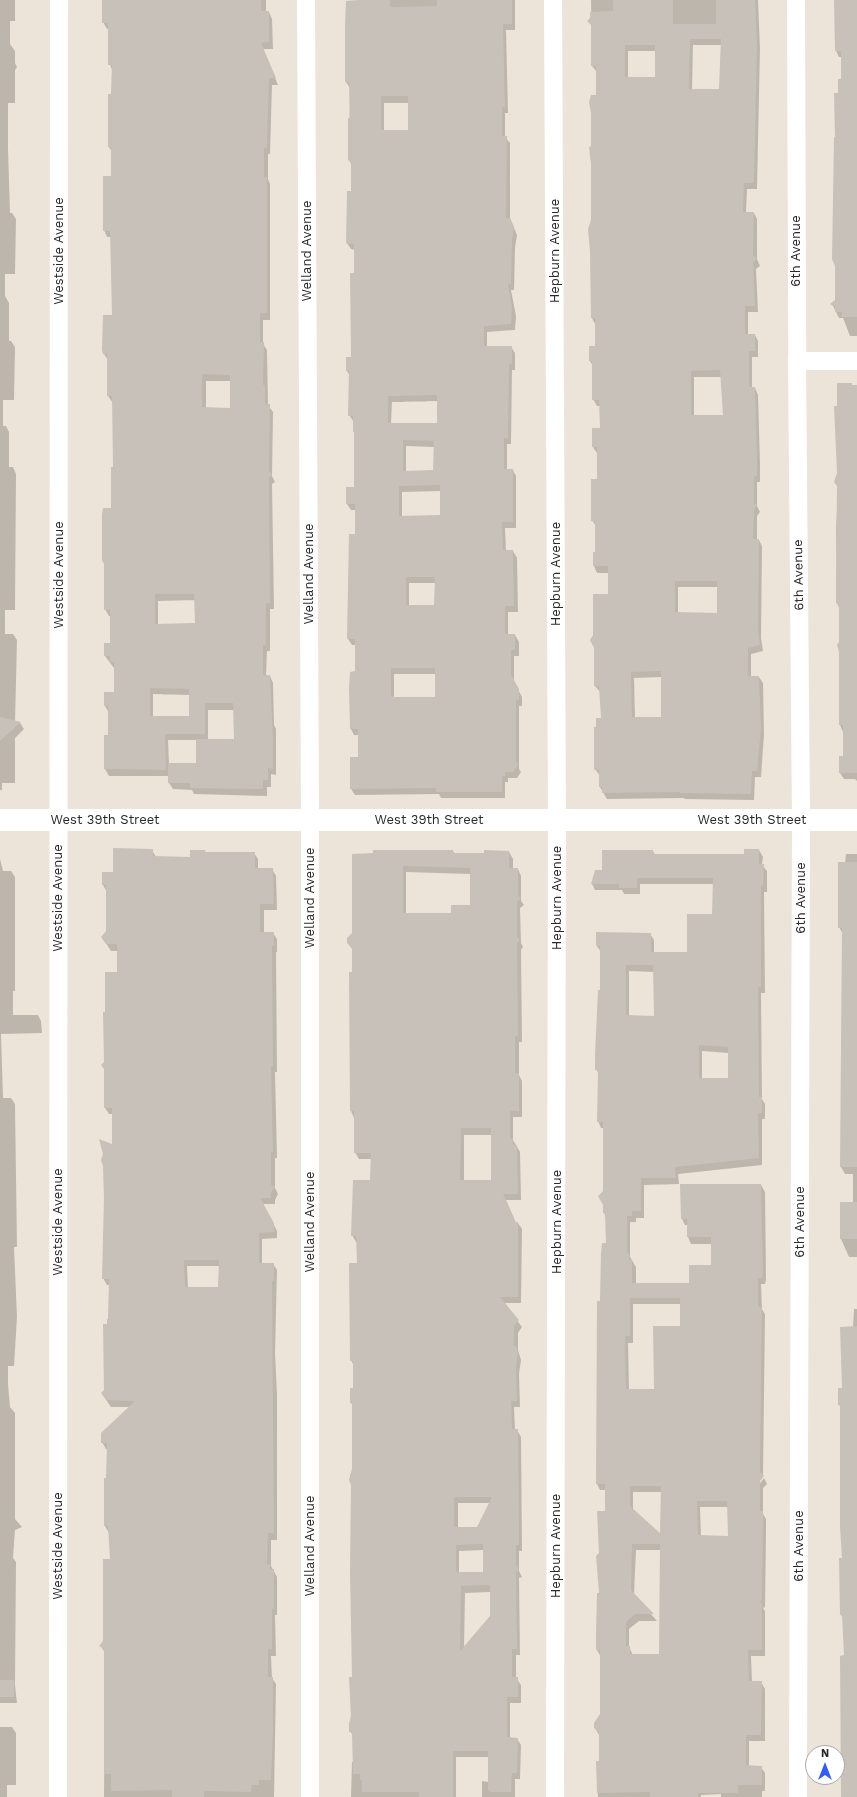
<!DOCTYPE html>
<style>
body{margin:0}
#map{position:relative;width:857px;height:1797px;overflow:hidden;background:#ece4d9;font-family:"Work Sans",sans-serif}
div>[style]{position:absolute}
[style*='--x']{left:calc(var(--x)*1px);top:calc(var(--y)*1px);width:calc(var(--w)*1px);rotate:calc(var(--a)*1deg)}
.shadow>*{inset:0;background:#0003}
.building>*{inset:0;background:#c7c1b9;transform-origin:0 0}
.street>*{height:18px;margin:-9px;padding:0 9px;transform-origin:9px;border-radius:9px;background:#fff}
.secondary>*{height:22px;margin:-11px;padding:0 11px;transform-origin:11px;border-radius:11px;background:#fff}
span{translate:-50% -50%;white-space:nowrap;text-align:center;line-height:1.15;-webkit-text-stroke:3px #fff;paint-order:stroke}
.street-label{font-size:13px;color:#292929}
.north{position:absolute;left:805px;top:1745px;width:40px;height:40px;box-sizing:border-box;background:#fff;border:1px solid #a9a9a9;border-radius:50%;rotate:0deg;font-size:11px;font-weight:700;line-height:16px;text-align:center;color:#292929}
.north::after{content:'';display:block;margin:auto;width:14px;height:18px;background:#3359ff;clip-path:polygon(50% 0,100% 100%,50% 72%,0 100%)}
</style>
<div id="map">
<div class="shadow">
<div style="clip-path:polygon(0 0,15px 0,15px 21px,10px 21px,10px 44px,15px 51px,15px 63px,17px 67px,15px 70px,15px 103px,8px 103px,8px 148px,10px 213px,12px 213px,16px 219px,15px 274px,5px 274px,5px 296px,9px 303px,9px 341px,11px 341px,15px 347px,14px 400px,3px 400px,3px 426px,6px 426px,9px 432px,9px 467px,13px 467px,16px 474px,15px 610px,5px 610px,5px 634px,13px 634px,17px 640px,15px 722px,20px 723px,24px 729px,15px 738px,15px 783px,2px 783px,2px 790px,0 790px)"></div>
<div style="clip-path:polygon(evenodd,103px 0,266px 0,266px 12px,269px 12px,272px 19px,273px 49px,263px 49px,278px 85px,272px 85px,270px 154px,268px 154px,268px 179px,270px 184px,270px 320px,263px 320px,263px 344px,267px 350px,268px 405px,273px 412px,272px 476px,275px 482px,272px 484px,274px 609px,270px 609px,270px 651px,267px 651px,266px 676px,270px 676px,273px 683px,274px 725px,276px 729px,276px 775px,271px 774px,271px 787px,267px 787px,267px 796px,194px 794px,192px 790px,173px 789px,169px 783px,169px 776px,109px 776px,105px 769px,105px 736px,109px 736px,109px 713px,105px 706px,105px 693px,115px 693px,114px 668px,105px 656px,105px 644px,111px 644px,111px 616px,109px 616px,105px 609px,114px 468px,113px 403px,108px 396px,108px 360px,104px 354px,113px 316px,111px 237px,107px 237px,104px 230px,112px 177px,112px 152px,109px 147px,109px 95px,112px 95px,112px 70px,110px 64px,110px 29px,107px 29px,103px 22px,103px 0,206px 381px,231px 381px,231px 409px,206px 408px,206px 381px,103px 0,195px 600px,196px 624px,158px 625px,158px 601px,195px 600px,103px 0,153px 694px,190px 695px,190px 717px,153px 717px,153px 694px,103px 0,208px 710px,234px 710px,235px 740px,208px 740px,208px 710px,103px 0,168px 740px,197px 740px,197px 764px,169px 764px,168px 740px)"></div>
<div style="clip-path:polygon(evenodd,359px 0,515px 0,515px 30px,506px 30px,508px 113px,505px 113px,505px 137px,510px 143px,510px 218px,517px 235px,515px 248px,514px 290px,511px 290px,516px 316px,515px 330px,487px 332px,487px 347px,511px 347px,515px 353px,515px 370px,512px 370px,511px 444px,507px 444px,507px 470px,513px 470px,516px 476px,516px 528px,505px 528px,506px 551px,513px 551px,517px 558px,518px 612px,508px 612px,508px 635px,515px 635px,519px 642px,519px 656px,514px 656px,514px 682px,522px 697px,522px 706px,519px 706px,519px 769px,521px 772px,517px 778px,508px 778px,508px 782px,505px 782px,505px 798px,441px 798px,439px 794px,355px 795px,351px 789px,359px 758px,359px 735px,354px 735px,351px 729px,356px 672px,356px 645px,352px 645px,348px 639px,357px 535px,356px 510px,351px 510px,347px 504px,355px 488px,355px 434px,354px 422px,349px 415px,350px 376px,347px 371px,352px 358px,355px 250px,351px 249px,347px 243px,352px 192px,352px 166px,349px 160px,350px 88px,346px 82px,359px 0,384px 103px,409px 103px,409px 131px,384px 131px,384px 103px,359px 0,438px 401px,438px 424px,391px 424px,392px 402px,438px 401px,359px 0,406px 446px,435px 447px,434px 471px,406px 472px,406px 446px,359px 0,441px 491px,441px 516px,402px 517px,402px 492px,441px 491px,359px 0,409px 583px,436px 583px,435px 606px,409px 606px,409px 583px,359px 0,394px 674px,436px 674px,436px 698px,394px 698px,394px 674px)"></div>
<div style="clip-path:polygon(evenodd,591px 0,758px 0,760px 49px,757px 189px,747px 189px,746px 213px,754px 213px,757px 219px,757px 259px,760px 266px,756px 269px,758px 312px,748px 312px,748px 335px,755px 335px,758px 341px,758px 357px,752px 357px,752px 388px,755px 388px,758px 395px,760px 464px,760px 482px,757px 482px,757px 506px,760px 512px,757px 516px,757px 540px,759px 540px,762px 546px,761px 638px,763px 651px,751px 654px,751px 677px,759px 677px,763px 683px,764px 735px,761px 777px,755px 777px,754px 800px,685px 799px,684px 798px,607px 799px,600px 787px,600px 776px,595px 769px,602px 719px,601px 693px,595px 686px,595px 648px,609px 595px,609px 573px,597px 573px,594px 566px,594px 553px,596px 553px,596px 526px,592px 520px,598px 480px,597px 453px,593px 447px,601px 429px,601px 406px,597px 406px,593px 399px,593px 366px,590px 361px,596px 347px,595px 324px,592px 318px,592px 146px,597px 96px,597px 72px,592px 66px,591px 0,693px 45px,721px 45px,720px 90px,692px 90px,693px 45px,591px 0,628px 51px,656px 51px,656px 78px,628px 78px,628px 51px,591px 0,694px 377px,722px 377px,724px 416px,694px 416px,694px 377px,591px 0,678px 587px,718px 587px,718px 614px,678px 613px,678px 587px,591px 0,662px 677px,662px 718px,635px 718px,634px 678px,662px 677px)"></div>
<div style="clip-path:polygon(835px 0,857px 0,857px 336px,850px 336px,843px 318px,839px 318px,832px 304px,836px 301px,836px 138px,839px 94px,842px 80px,842px 57px,839px 57px,836px 51px)"></div>
<div style="clip-path:polygon(838px 491px,857px 491px,857px 788px,857px 781px,855px 779px,844px 779px,840px 773px,844px 757px,843px 732px,840px 725px,840px 609px,838px 606px,836px 530px)"></div>
<div style="clip-path:polygon(evenodd,152px 850px,156px 857px,191px 858px,205px 851px,206px 853px,254px 853px,258px 859px,258px 869px,272px 869px,276px 876px,277px 910px,264px 910px,264px 933px,273px 933px,277px 939px,277px 952px,276px 952px,277px 1072px,275px 1072px,277px 1158px,275px 1158px,275px 1188px,278px 1194px,275px 1200px,275px 1204px,263px 1204px,277px 1231px,277px 1238px,262px 1239px,262px 1264px,273px 1264px,277px 1270px,275px 1353px,277px 1394px,277px 1540px,271px 1540px,271px 1566px,277px 1577px,277px 1615px,275px 1615px,276px 1656px,271px 1656px,272px 1678px,276px 1684px,274px 1797px,104px 1797px,105px 1653px,101px 1646px,104px 1642px,111px 1560px,109px 1533px,105px 1526px,105px 1479px,107px 1479px,108px 1449px,106px 1449px,102px 1442px,130px 1407px,111px 1407px,102px 1394px,105px 1390px,110px 1285px,107px 1285px,103px 1278px,113px 1146px,113px 1114px,109px 1114px,105px 1108px,105px 1063px,118px 973px,118px 951px,111px 951px,102px 937px,107px 932px,107px 892px,103px 885px,114px 873px,152px 850px,187px 1266px,220px 1266px,219px 1288px,188px 1288px,187px 1266px)"></div>
<div style="clip-path:polygon(evenodd,759px 850px,763px 857px,762px 865px,767px 871px,767px 892px,764px 892px,765px 993px,761px 993px,762px 1099px,765px 1104px,765px 1119px,762px 1119px,762px 1165px,678px 1174px,679px 1184px,644px 1185px,644px 1218px,636px 1218px,636px 1222px,630px 1222px,630px 1257px,636px 1267px,636px 1284px,690px 1284px,712px 1266px,712px 1244px,691px 1244px,688px 1237px,688px 1225px,685px 1225px,682px 1219px,761px 1185px,765px 1192px,766px 1280px,765px 1284px,761px 1284px,762px 1309px,765px 1314px,763px 1476px,756px 1485px,758px 1486px,764px 1478px,767px 1484px,763px 1488px,763px 1514px,766px 1519px,766px 1533px,765px 1607px,763px 1608px,765px 1611px,765px 1656px,751px 1656px,752px 1682px,761px 1682px,765px 1689px,765px 1741px,749px 1741px,749px 1766px,761px 1767px,765px 1773px,765px 1791px,762px 1791px,762px 1797px,721px 1797px,721px 1794px,701px 1795px,701px 1797px,598px 1797px,597px 1762px,600px 1762px,599px 1735px,595px 1728px,601px 1715px,601px 1657px,597px 1650px,600px 1594px,600px 1553px,606px 1512px,606px 1490px,600px 1490px,597px 1484px,601px 1302px,607px 1244px,606px 1217px,604px 1213px,604px 1128px,601px 1128px,598px 1121px,599px 1074px,596px 1069px,601px 991px,601px 952px,597px 946px,650px 934px,654px 940px,654px 953px,688px 953px,713px 915px,714px 884px,640px 884px,640px 894px,624px 894px,622px 890px,595px 890px,592px 884px,603px 871px,653px 851px,655px 855px,745px 856px,759px 850px,629px 971px,654px 972px,655px 1017px,629px 1016px,629px 971px,759px 850px,702px 1051px,729px 1053px,729px 1079px,702px 1079px,702px 1051px,759px 850px,633px 1304px,681px 1304px,681px 1327px,654px 1390px,629px 1390px,628px 1343px,633px 1343px,633px 1304px,759px 850px,633px 1492px,662px 1492px,661px 1535px,633px 1510px,633px 1492px,759px 850px,700px 1507px,728px 1507px,729px 1537px,701px 1536px,700px 1507px,759px 850px,636px 1550px,661px 1550px,660px 1655px,633px 1655px,629px 1647px,629px 1629px,639px 1621px,657px 1621px,634px 1594px,636px 1550px)"></div>
<div style="clip-path:polygon(evenodd,453px 851px,455px 854px,509px 852px,513px 859px,513px 869px,518px 869px,521px 876px,521px 901px,524px 905px,520px 908px,521px 943px,523px 947px,521px 950px,522px 1042px,519px 1042px,519px 1075px,522px 1081px,522px 1117px,513px 1117px,513px 1140px,520px 1152px,521px 1200px,506px 1200px,516px 1223px,518px 1223px,522px 1229px,521px 1303px,504px 1303px,522px 1327px,518px 1333px,518px 1350px,521px 1360px,519px 1374px,520px 1407px,514px 1407px,515px 1430px,517px 1430px,521px 1437px,522px 1551px,519px 1551px,519px 1571px,522px 1577px,519px 1578px,520px 1655px,516px 1655px,516px 1678px,521px 1685px,521px 1703px,510px 1703px,510px 1739px,517px 1739px,521px 1745px,520px 1779px,515px 1779px,515px 1797px,482px 1797px,482px 1781px,489px 1782px,489px 1757px,456px 1757px,456px 1797px,351px 1797px,352px 1762px,354px 1762px,354px 1737px,350px 1731px,353px 1678px,352px 1485px,350px 1475px,353px 1470px,353px 1406px,351px 1403px,354px 1389px,354px 1366px,351px 1360px,358px 1264px,358px 1242px,356px 1242px,352px 1235px,371px 1181px,371px 1159px,359px 1159px,355px 1152px,354px 1118px,351px 1111px,350px 973px,353px 973px,353px 950px,348px 943px,353px 933px,353px 855px,453px 851px,406px 872px,471px 874px,471px 906px,452px 914px,406px 914px,406px 872px,453px 851px,464px 1135px,492px 1135px,492px 1181px,464px 1181px,464px 1135px,453px 851px,458px 1503px,490px 1503px,477px 1528px,458px 1528px,458px 1503px,453px 851px,484px 1550px,484px 1573px,459px 1573px,459px 1551px,484px 1550px,453px 851px,491px 1592px,491px 1616px,464px 1648px,465px 1593px,491px 1592px)"></div>
<div style="clip-path:polygon(846px 854px,857px 854px,857px 1257px,849px 1257px,841px 1239px,853px 1203px,853px 1174px,845px 1174px,841px 1167px,843px 934px,839px 927px)"></div>
<div style="clip-path:polygon(0 859px,3px 871px,11px 871px,15px 877px,15px 991px,13px 991px,13px 1015px,38px 1015px,41px 1021px,42px 1033px,1px 1034px,3px 1098px,11px 1098px,15px 1104px,17px 1247px,14px 1247px,17px 1317px,14px 1366px,8px 1366px,8px 1384px,10px 1407px,15px 1413px,15px 1519px,22px 1527px,15px 1530px,13px 1558px,16px 1562px,15px 1685px,17px 1703px,0 1703px)"></div>
<div style="clip-path:polygon(854px 1309px,857px 1309px,857px 1797px,842px 1797px,845px 1656px,843px 1618px,841px 1615px,843px 1559px,841px 1408px,839px 1405px,853px 1327px)"></div>
<div style="clip-path:polygon(0 1727px,12px 1727px,16px 1733px,16px 1785px,7px 1785px,7px 1797px,0 1797px)"></div>
</div>
<div class="building">
<div style="clip-path:polygon(evenodd,102px 0,261px 0,261px 11px,269px 11px,269px 42px,261px 43px,276px 78px,269px 78px,267px 148px,264px 148px,264px 177px,267px 177px,267px 313px,260px 313px,260px 342px,264px 342px,263px 385px,265px 385px,265px 401px,266px 404px,270px 404px,269px 471px,272px 475px,269px 478px,270px 603px,266px 603px,266px 645px,263px 645px,263px 675px,270px 675px,273px 740px,273px 769px,268px 768px,268px 780px,263px 780px,263px 789px,190px 788px,190px 783px,168px 783px,168px 763px,196px 763px,196px 739px,234px 739px,233px 703px,205px 703px,205px 734px,165px 734px,166px 770px,104px 769px,104px 735px,108px 735px,108px 706px,104px 706px,104px 692px,114px 692px,114px 662px,110px 662px,110px 656px,104px 656px,104px 643px,110px 643px,110px 610px,104px 610px,104px 564px,102px 560px,102px 515px,103px 508px,111px 508px,111px 467px,113px 467px,112px 396px,107px 396px,107px 354px,103px 354px,102px 350px,103px 315px,112px 315px,110px 231px,103px 231px,103px 176px,111px 176px,111px 147px,108px 147px,108px 94px,111px 94px,112px 65px,108px 65px,108px 23px,102px 23px,102px 0,202px 374px,230px 375px,230px 408px,202px 407px,202px 374px,102px 0,155px 594px,194px 594px,195px 623px,155px 624px,155px 594px,102px 0,150px 688px,189px 689px,189px 716px,150px 716px,150px 688px)"></div>
<div style="clip-path:polygon(evenodd,358px 0,390px 0,390px 7px,437px 6px,437px 0,512px 0,512px 24px,503px 24px,505px 107px,502px 107px,502px 136px,507px 136px,506px 218px,510px 218px,514px 227px,512px 241px,511px 284px,508px 284px,512px 308px,511px 324px,484px 326px,484px 346px,512px 346px,512px 364px,509px 364px,508px 438px,504px 438px,504px 469px,513px 469px,513px 522px,502px 522px,503px 550px,513px 550px,514px 606px,505px 606px,505px 634px,515px 634px,515px 650px,511px 650px,511px 675px,519px 689px,519px 700px,516px 700px,516px 761px,518px 765px,513px 772px,505px 772px,505px 776px,502px 776px,502px 792px,436px 792px,436px 788px,350px 789px,350px 757px,358px 757px,358px 729px,350px 729px,349px 688px,350px 672px,355px 671px,355px 639px,347px 639px,349px 534px,355px 534px,355px 504px,346px 504px,346px 487px,354px 487px,354px 432px,353px 432px,353px 416px,348px 416px,349px 371px,346px 371px,346px 357px,351px 357px,351px 355px,350px 273px,354px 273px,354px 244px,346px 243px,347px 191px,351px 191px,351px 162px,348px 160px,348px 118px,350px 118px,349px 82px,345px 82px,345px 26px,346px 1px,358px 0,381px 96px,408px 96px,408px 130px,381px 130px,381px 96px,358px 0,437px 395px,437px 423px,388px 423px,388px 396px,437px 395px,358px 0,403px 440px,434px 441px,433px 470px,403px 471px,403px 440px,358px 0,440px 485px,440px 515px,399px 516px,399px 486px,440px 485px,358px 0,406px 577px,435px 577px,434px 605px,406px 605px,406px 577px,358px 0,391px 668px,435px 668px,435px 697px,393px 697px,393px 696px,391px 696px,391px 668px)"></div>
<div style="clip-path:polygon(evenodd,613px 0,673px 0,673px 24px,716px 24px,716px 0,755px 0,757px 42px,754px 183px,744px 183px,743px 212px,754px 212px,753px 255px,757px 259px,753px 262px,755px 306px,745px 306px,745px 334px,755px 334px,755px 351px,749px 351px,749px 387px,755px 387px,757px 457px,757px 476px,754px 476px,754px 503px,757px 505px,754px 509px,753px 539px,759px 539px,758px 631px,760px 645px,748px 648px,748px 676px,759px 676px,761px 728px,757px 771px,752px 771px,751px 794px,680px 793px,680px 792px,602px 793px,602px 787px,599px 787px,599px 770px,594px 770px,594px 727px,596px 727px,596px 718px,601px 718px,599px 686px,594px 686px,594px 648px,590px 640px,593px 635px,593px 594px,608px 594px,608px 566px,593px 566px,593px 552px,595px 552px,595px 521px,591px 521px,591px 479px,597px 479px,597px 447px,592px 447px,592px 428px,600px 428px,599px 400px,592px 400px,592px 361px,589px 361px,589px 346px,595px 346px,595px 318px,591px 318px,590px 252px,588px 229px,591px 220px,591px 164px,589px 147px,591px 146px,591px 113px,589px 102px,591px 95px,596px 95px,596px 66px,591px 66px,591px 25px,587px 21px,590px 18px,590px 12px,613px 11px,613px 0,690px 39px,721px 39px,719px 89px,689px 89px,690px 39px,613px 0,625px 45px,655px 45px,655px 77px,625px 77px,625px 45px,613px 0,720px 370px,723px 415px,691px 415px,691px 371px,720px 370px,613px 0,675px 581px,717px 581px,717px 613px,675px 612px,675px 581px,613px 0,661px 671px,661px 717px,632px 717px,631px 672px,661px 671px)"></div>
<div style="clip-path:polygon(834px 0,857px 0,857px 317px,842px 317px,842px 312px,835px 312px,835px 307px,830px 304px,835px 300px,835px 266px,832px 259px,834px 137px,835px 137px,834px 93px,838px 93px,838px 79px,841px 79px,841px 51px,835px 51px)"></div>
<div style="clip-path:polygon(837px 383px,852px 383px,852px 385px,857px 385px,857px 773px,839px 773px,839px 756px,843px 756px,843px 725px,839px 725px,839px 652px,837px 645px,839px 642px,839px 606px,836px 603px,836px 580px,837px 486px,834px 482px,837px 473px,834px 406px,837px 406px)"></div>
<div style="clip-path:polygon(0 717px,21px 722px,0 741px)"></div>
<div style="clip-path:polygon(evenodd,113px 848px,153px 849px,153px 856px,190px 857px,190px 850px,205px 850px,205px 852px,255px 852px,255px 868px,273px 868px,274px 904px,260px 904px,260px 932px,274px 932px,274px 946px,272px 946px,273px 1066px,271px 1066px,273px 1152px,271px 1152px,271px 1185px,275px 1187px,271px 1193px,271px 1198px,260px 1198px,274px 1223px,274px 1232px,259px 1233px,259px 1263px,274px 1263px,274px 1281px,272px 1281px,274px 1533px,268px 1533px,267px 1564px,270px 1564px,270px 1569px,274px 1569px,274px 1609px,272px 1609px,272px 1649px,268px 1649px,268px 1677px,273px 1677px,273px 1732px,271px 1780px,259px 1780px,259px 1785px,252px 1785px,251px 1792px,204px 1791px,204px 1797px,172px 1797px,172px 1790px,111px 1791px,111px 1774px,104px 1774px,104px 1649px,99px 1646px,103px 1641px,103px 1559px,110px 1559px,108px 1526px,104px 1526px,104px 1478px,106px 1478px,107px 1443px,101px 1443px,101px 1433px,135px 1401px,107px 1400px,101px 1393px,104px 1390px,103px 1324px,107px 1324px,107px 1319px,108px 1319px,109px 1279px,102px 1279px,104px 1198px,103px 1166px,101px 1160px,103px 1154px,99px 1139px,112px 1144px,112px 1108px,104px 1108px,104px 1069px,101px 1065px,104px 1062px,103px 1012px,105px 1012px,105px 972px,117px 972px,117px 944px,106px 944px,101px 937px,106px 931px,106px 885px,102px 885px,102px 872px,113px 872px,113px 848px,184px 1260px,219px 1260px,218px 1287px,185px 1287px,184px 1260px)"></div>
<div style="clip-path:polygon(evenodd,744px 849px,759px 849px,759px 864px,764px 864px,763px 886px,761px 886px,761px 987px,758px 987px,759px 1097px,762px 1097px,762px 1113px,758px 1113px,759px 1158px,675px 1167px,676px 1178px,641px 1178px,641px 1211px,632px 1211px,632px 1216px,627px 1216px,627px 1253px,629px 1253px,629px 1260px,632px 1260px,632px 1283px,689px 1283px,689px 1265px,711px 1265px,711px 1237px,687px 1237px,687px 1219px,681px 1219px,680px 1184px,761px 1184px,763px 1273px,762px 1278px,758px 1278px,758px 1307px,762px 1307px,760px 1472px,764px 1476px,760px 1481px,760px 1511px,763px 1511px,763px 1526px,762px 1600px,760px 1602px,762px 1604px,762px 1650px,748px 1650px,749px 1681px,762px 1681px,761px 1735px,746px 1735px,746px 1765px,762px 1766px,762px 1785px,738px 1785px,738px 1793px,698px 1793px,698px 1797px,650px 1797px,650px 1792px,597px 1793px,596px 1761px,599px 1761px,599px 1732px,594px 1728px,594px 1723px,600px 1714px,600px 1650px,596px 1650px,596px 1635px,597px 1593px,599px 1593px,596px 1556px,599px 1553px,597px 1511px,605px 1511px,605px 1484px,596px 1484px,597px 1301px,600px 1301px,601px 1253px,602px 1243px,606px 1243px,605px 1213px,603px 1213px,603px 1205px,598px 1196px,603px 1191px,603px 1122px,597px 1122px,598px 1070px,595px 1070px,595px 1055px,598px 990px,600px 990px,600px 946px,596px 946px,596px 932px,651px 933px,651px 952px,687px 952px,687px 914px,712px 914px,713px 878px,637px 878px,637px 888px,619px 888px,619px 884px,591px 884px,595px 870px,602px 870px,602px 850px,653px 850px,653px 854px,744px 854px,744px 849px,626px 965px,653px 965px,654px 1016px,626px 1015px,626px 965px,744px 849px,699px 1045px,728px 1047px,728px 1078px,699px 1078px,699px 1045px,744px 849px,630px 1298px,680px 1298px,680px 1326px,653px 1326px,654px 1389px,626px 1389px,625px 1336px,630px 1336px,630px 1298px,744px 849px,630px 1486px,661px 1486px,660px 1533px,630px 1506px,630px 1486px,744px 849px,697px 1501px,727px 1501px,728px 1536px,698px 1535px,697px 1501px,744px 849px,632px 1544px,660px 1544px,659px 1654px,630px 1654px,630px 1646px,626px 1646px,626px 1622px,635px 1614px,654px 1614px,631px 1590px,632px 1544px)"></div>
<div style="clip-path:polygon(evenodd,373px 850px,453px 850px,453px 853px,484px 853px,484px 850px,509px 851px,509px 868px,518px 868px,518px 895px,521px 898px,517px 902px,517px 937px,520px 940px,517px 943px,518px 1036px,515px 1036px,515px 1073px,519px 1073px,519px 1111px,510px 1111px,510px 1139px,513px 1139px,513px 1145px,517px 1145px,518px 1194px,503px 1194px,515px 1222px,518px 1222px,518px 1297px,500px 1297px,519px 1320px,514px 1326px,514px 1346px,516px 1346px,518px 1353px,516px 1367px,517px 1401px,511px 1401px,512px 1429px,518px 1429px,519px 1522px,519px 1545px,516px 1545px,516px 1564px,519px 1570px,516px 1572px,517px 1649px,512px 1649px,512px 1677px,518px 1677px,518px 1697px,507px 1697px,507px 1737px,518px 1738px,517px 1773px,512px 1773px,511px 1792px,490px 1792px,488px 1790px,488px 1751px,453px 1751px,453px 1797px,419px 1797px,419px 1792px,362px 1792px,362px 1780px,360px 1780px,360px 1774px,353px 1774px,352px 1732px,349px 1732px,349px 1723px,351px 1717px,349px 1677px,352px 1677px,350px 1573px,351px 1485px,349px 1480px,352px 1469px,352px 1403px,350px 1403px,350px 1388px,353px 1388px,353px 1361px,350px 1361px,349px 1263px,357px 1263px,356px 1236px,351px 1236px,353px 1180px,370px 1180px,371px 1153px,354px 1153px,354px 1111px,350px 1111px,349px 972px,352px 972px,352px 948px,347px 943px,347px 938px,352px 933px,352px 854px,373px 853px,373px 850px,403px 866px,470px 868px,470px 905px,451px 905px,451px 913px,403px 913px,403px 866px,373px 850px,461px 1128px,491px 1128px,491px 1180px,460px 1180px,461px 1128px,373px 850px,454px 1497px,492px 1497px,477px 1527px,454px 1527px,454px 1497px,373px 850px,483px 1544px,483px 1572px,456px 1572px,456px 1545px,483px 1544px,373px 850px,490px 1585px,490px 1616px,460px 1651px,461px 1586px,490px 1585px)"></div>
<div style="clip-path:polygon(838px 862px,857px 862px,857px 1167px,840px 1167px,842px 928px,838px 928px)"></div>
<div style="left:840px;top:1202px;width:17px;height:37px"></div>
<div style="clip-path:polygon(857px 1326px,857px 1797px,841px 1797px,840px 1656px,844px 1655px,842px 1615px,840px 1615px,839px 1558px,842px 1558px,840px 1527px,840px 1405px,838px 1405px,838px 1388px,842px 1388px,840px 1327px)"></div>
<div style="left:0;top:1680px;width:14px;height:17px"></div>
</div>
<div class="street">
<div style="--x:306;--y:0;--w:820;--a:89.72"></div>
<div style="--x:310;--y:820;--w:977;--a:90"></div>
<div style="--x:553;--y:0;--w:820;--a:89.72"></div>
<div style="--x:557;--y:820;--w:977;--a:90.12"></div>
<div style="--x:796;--y:0;--w:361;--a:89.8"></div>
<div style="--x:797;--y:361;--w:459;--a:89.5"></div>
<div style="--x:801;--y:820;--w:977;--a:90.18"></div>
<div style="--x:797;--y:361;--w:60;--a:0"></div>
<div style="--x:58;--y:1797;--w:1797;--a:-89.97"></div>
</div>
<div class="secondary">
<div style="--x:0;--y:820;--w:857;--a:0"></div>
</div>
<div class="street-label">
<span style="left:59px;top:251px;rotate:-90deg">Westside Avenue</span>
<span style="left:307px;top:251px;rotate:-90deg">Welland Avenue</span>
<span style="left:555px;top:251px;rotate:-90deg">Hepburn Avenue</span>
<span style="left:796px;top:251px;rotate:-90deg">6th Avenue</span>
<span style="left:309px;top:574px;rotate:-90deg">Welland Avenue</span>
<span style="left:556px;top:574px;rotate:-90deg">Hepburn Avenue</span>
<span style="left:59px;top:575px;rotate:-90deg">Westside Avenue</span>
<span style="left:799px;top:575px;rotate:-91deg">6th Avenue</span>
<span style="left:105px;top:820px">West 39th Street</span>
<span style="left:429px;top:820px">West 39th Street</span>
<span style="left:752px;top:820px">West 39th Street</span>
<span style="left:58px;top:898px;rotate:-90deg">Westside Avenue</span>
<span style="left:310px;top:898px;rotate:-90deg">Welland Avenue</span>
<span style="left:557px;top:898px;rotate:-90deg">Hepburn Avenue</span>
<span style="left:801px;top:898px;rotate:-90deg">6th Avenue</span>
<span style="left:58px;top:1222px;rotate:-90deg">Westside Avenue</span>
<span style="left:310px;top:1222px;rotate:-90deg">Welland Avenue</span>
<span style="left:557px;top:1222px;rotate:-90deg">Hepburn Avenue</span>
<span style="left:800px;top:1222px;rotate:-90deg">6th Avenue</span>
<span style="left:58px;top:1546px;rotate:-90deg">Westside Avenue</span>
<span style="left:310px;top:1546px;rotate:-90deg">Welland Avenue</span>
<span style="left:556px;top:1546px;rotate:-90deg">Hepburn Avenue</span>
<span style="left:799px;top:1546px;rotate:-90deg">6th Avenue</span>
</div>
<div class="north">N</div>
</div>
